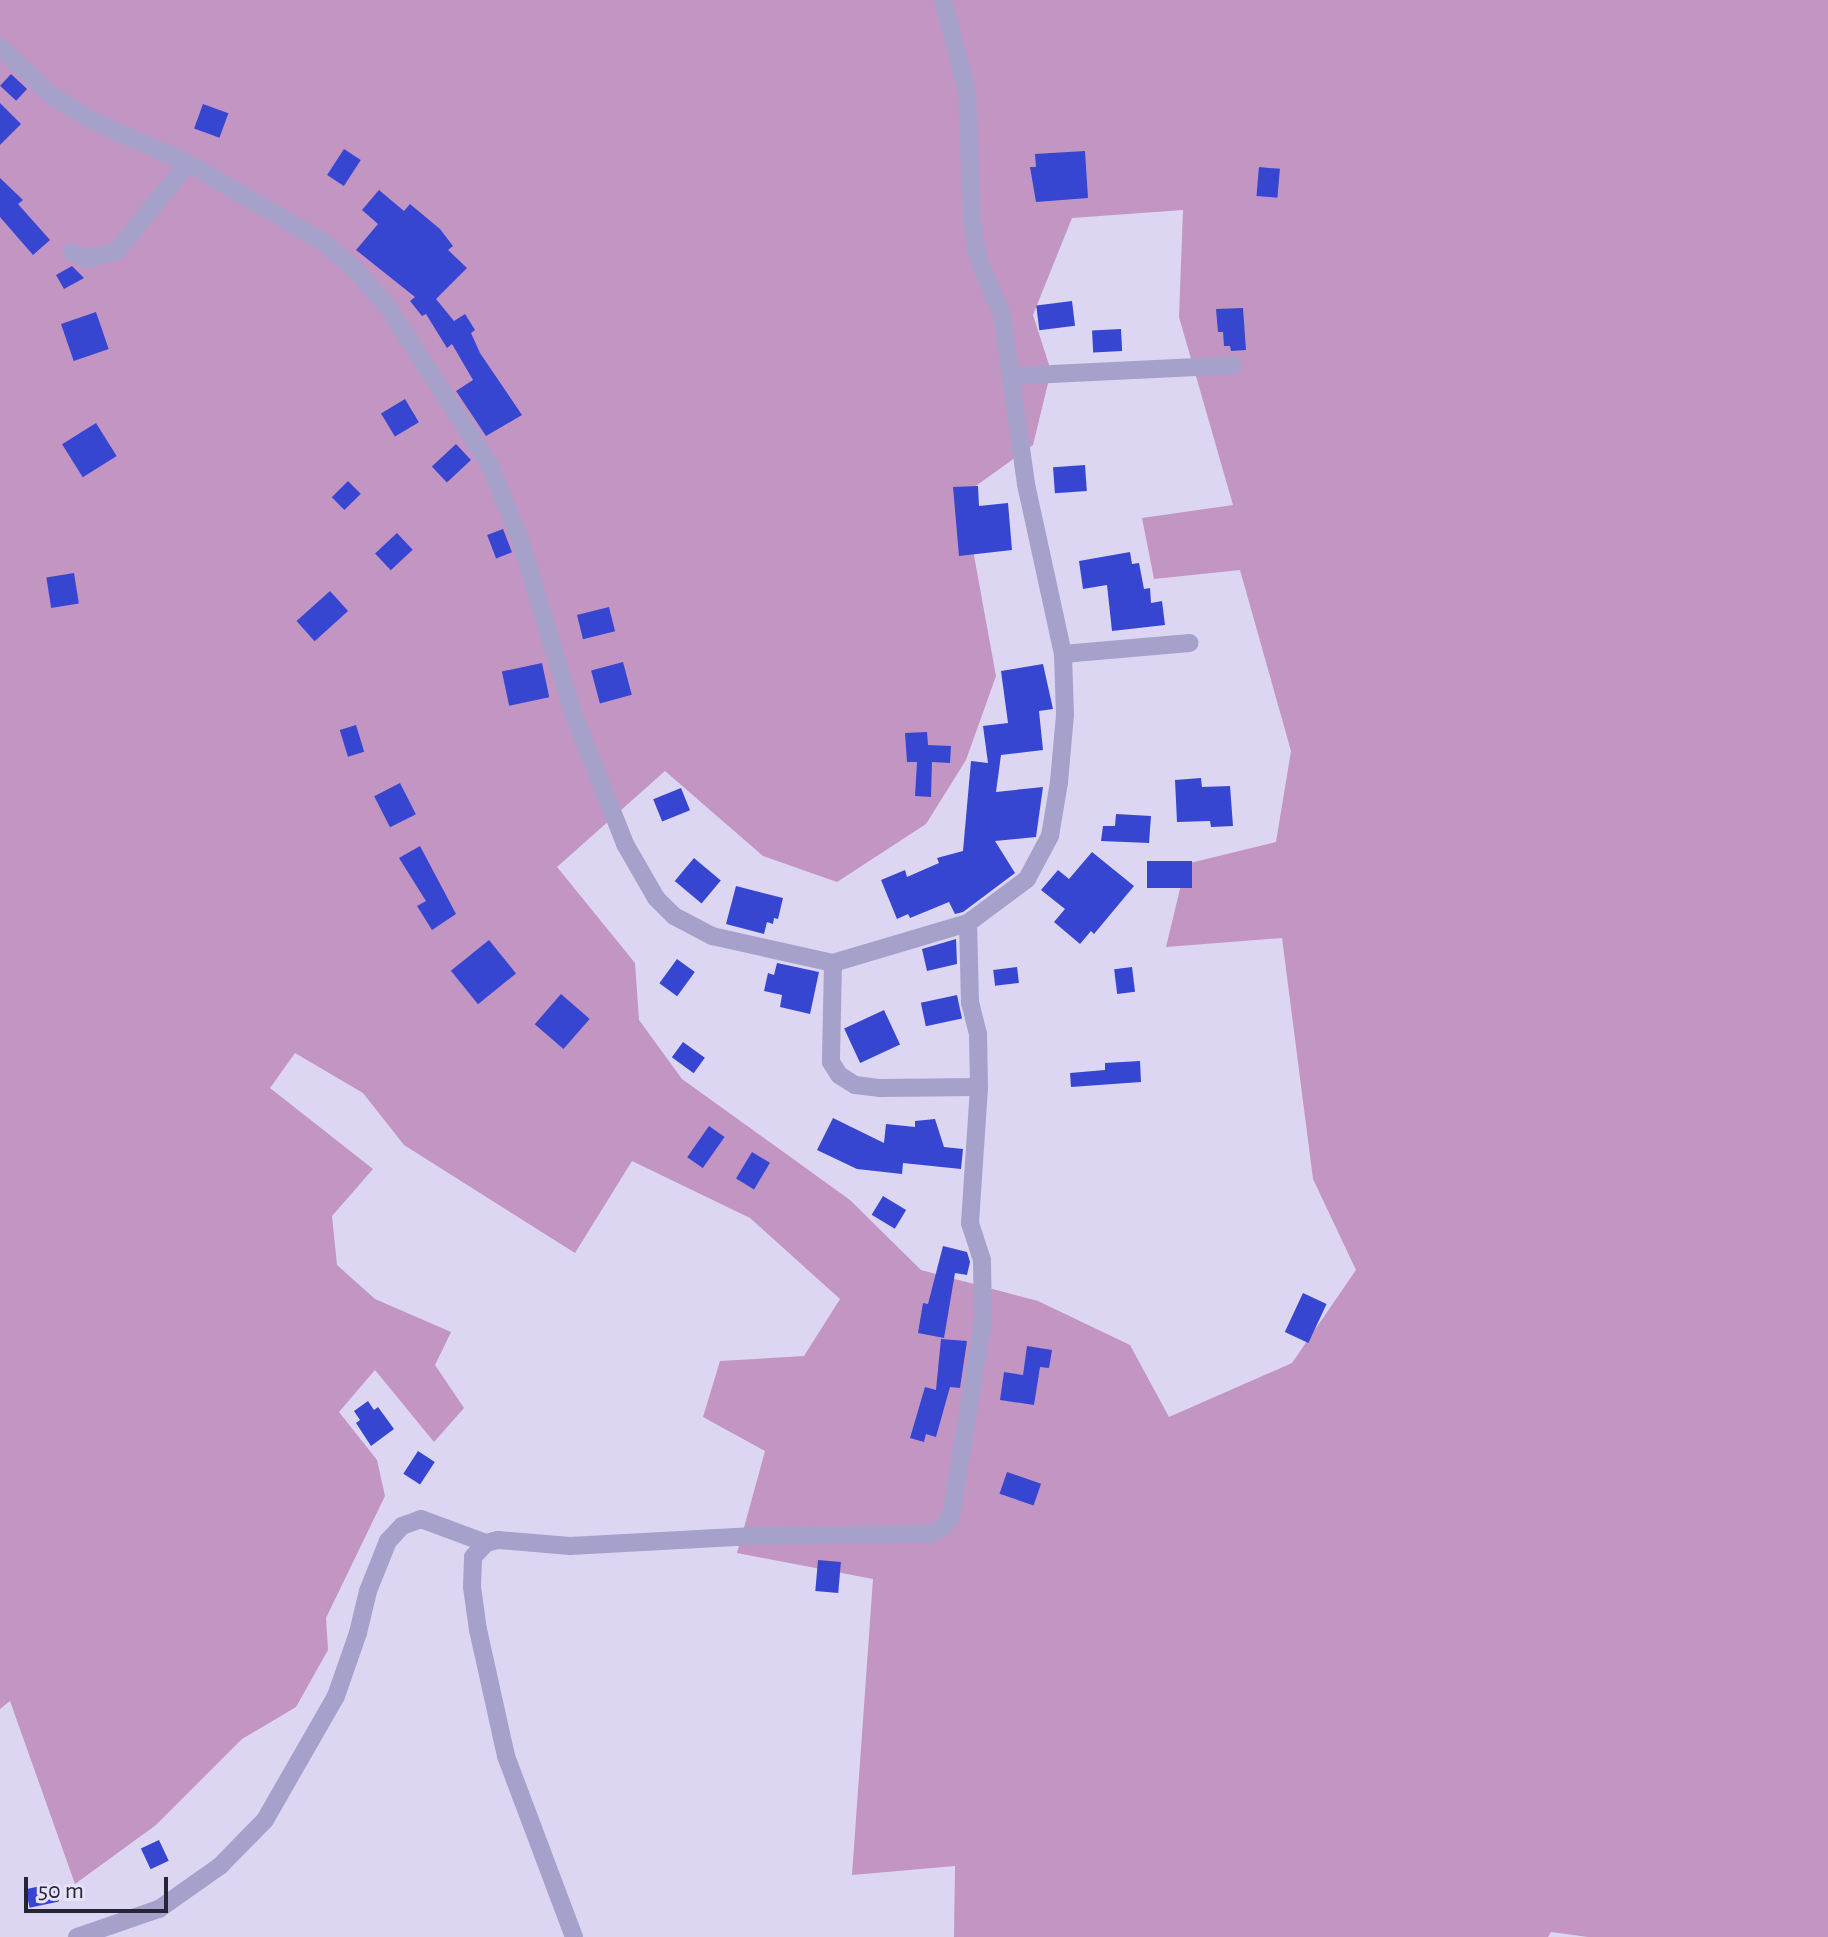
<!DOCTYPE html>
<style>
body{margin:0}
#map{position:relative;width:1828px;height:1937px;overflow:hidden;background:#dcd6f3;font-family:"Alegreya Sans",sans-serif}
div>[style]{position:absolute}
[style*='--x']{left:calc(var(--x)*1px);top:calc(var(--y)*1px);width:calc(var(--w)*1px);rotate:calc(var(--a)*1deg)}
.green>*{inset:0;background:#c295c2}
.building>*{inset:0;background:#3746d0;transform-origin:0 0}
.minor>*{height:18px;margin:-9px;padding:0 9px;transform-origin:9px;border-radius:9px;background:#a6a1cb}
span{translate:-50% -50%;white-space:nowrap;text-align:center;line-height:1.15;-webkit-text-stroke:8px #e7e2fa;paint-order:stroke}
.scale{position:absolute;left:24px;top:1877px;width:144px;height:36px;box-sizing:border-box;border:4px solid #252535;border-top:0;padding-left:10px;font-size:24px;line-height:28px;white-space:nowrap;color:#252535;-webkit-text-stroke:6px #e7e2fa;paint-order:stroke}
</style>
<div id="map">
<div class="green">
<div style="clip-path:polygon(evenodd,0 0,1828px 0,1828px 1937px,1588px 1937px,1551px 1932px,1548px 1937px,954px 1937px,955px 1866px,852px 1875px,873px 1579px,737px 1553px,765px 1451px,703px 1417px,720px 1361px,804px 1356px,840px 1299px,750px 1218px,632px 1161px,575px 1253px,404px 1145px,363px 1093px,295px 1053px,270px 1088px,373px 1169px,332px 1216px,337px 1265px,375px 1299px,451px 1332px,435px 1365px,464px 1408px,434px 1442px,375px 1370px,339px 1412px,377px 1460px,385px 1496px,326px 1618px,328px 1650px,296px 1707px,242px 1739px,156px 1825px,75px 1884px,10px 1701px,0 1709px,0 0,1183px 210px,1179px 317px,1233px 505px,1142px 518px,1154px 579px,1240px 570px,1291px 751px,1276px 842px,1186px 864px,1166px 947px,1282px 938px,1313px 1179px,1356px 1270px,1292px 1363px,1169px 1417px,1130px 1345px,1038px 1301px,921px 1270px,850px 1200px,682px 1079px,639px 1020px,635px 963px,557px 867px,665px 771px,763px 856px,837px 882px,926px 824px,966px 760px,996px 676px,963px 495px,1033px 445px,1051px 371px,1033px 315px,1072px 218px,1183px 210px)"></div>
</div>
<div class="building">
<div style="left:11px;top:74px;width:22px;height:16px;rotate:43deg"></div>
<div style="clip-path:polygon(0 103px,21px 124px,0 145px)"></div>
<div style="left:203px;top:104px;width:27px;height:26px;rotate:20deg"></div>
<div style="left:344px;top:149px;width:20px;height:31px;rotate:33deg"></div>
<div style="clip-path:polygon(1085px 151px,1088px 198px,1036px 202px,1030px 167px,1036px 167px,1035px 154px)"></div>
<div style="left:1259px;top:167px;width:21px;height:29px;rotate:5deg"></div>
<div style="clip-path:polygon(0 178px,23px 200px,18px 204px,50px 240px,33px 255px,0 217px)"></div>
<div style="clip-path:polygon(379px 190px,404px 211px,410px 204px,440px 229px,453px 246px,448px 250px,467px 268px,436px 299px,454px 321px,465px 314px,475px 330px,471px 333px,480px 353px,522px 415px,486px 436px,456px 391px,473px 380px,452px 344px,447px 348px,426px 314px,422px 316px,410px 301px,415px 297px,356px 250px,378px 224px,362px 210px)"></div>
<div style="clip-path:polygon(72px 266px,84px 278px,64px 289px,56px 275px)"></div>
<div style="left:1072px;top:301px;width:25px;height:36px;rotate:83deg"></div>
<div style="clip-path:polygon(1243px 308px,1246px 350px,1231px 351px,1230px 346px,1224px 346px,1223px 332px,1218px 332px,1216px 309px)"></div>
<div style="left:96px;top:312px;width:39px;height:37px;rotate:71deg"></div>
<div style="left:1121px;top:329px;width:22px;height:29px;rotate:87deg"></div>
<div style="left:405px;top:399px;width:27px;height:28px;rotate:59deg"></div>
<div style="left:96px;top:423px;width:39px;height:40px;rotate:58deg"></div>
<div style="left:456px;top:444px;width:22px;height:33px;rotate:47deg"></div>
<div style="left:1085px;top:465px;width:26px;height:32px;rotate:86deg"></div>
<div style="left:348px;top:481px;width:18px;height:23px;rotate:45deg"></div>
<div style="clip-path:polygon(978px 486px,979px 506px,1008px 503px,1012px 550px,959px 556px,953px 487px)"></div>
<div style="left:503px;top:529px;width:25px;height:17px;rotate:69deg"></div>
<div style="left:397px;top:533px;width:23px;height:30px;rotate:47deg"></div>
<div style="clip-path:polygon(1130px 552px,1132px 564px,1139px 563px,1144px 589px,1150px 588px,1151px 603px,1162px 601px,1165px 625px,1112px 631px,1107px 585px,1083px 589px,1079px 561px)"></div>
<div style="left:74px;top:573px;width:31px;height:28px;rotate:81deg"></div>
<div style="left:330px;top:591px;width:27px;height:45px;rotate:48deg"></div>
<div style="left:609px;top:607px;width:25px;height:33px;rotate:76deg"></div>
<div style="left:623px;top:662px;width:34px;height:33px;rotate:75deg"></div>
<div style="left:542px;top:663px;width:35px;height:41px;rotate:78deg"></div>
<div style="clip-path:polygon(1043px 664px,1053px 709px,1039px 711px,1043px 750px,1001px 755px,996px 792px,1043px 787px,1036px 837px,995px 841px,1015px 873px,963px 912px,955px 914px,949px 902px,910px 918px,908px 914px,897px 919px,881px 880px,905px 870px,907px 877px,939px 863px,937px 858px,963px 851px,971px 761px,988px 763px,983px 726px,1008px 723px,1001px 671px)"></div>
<div style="left:356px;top:725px;width:28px;height:17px;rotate:73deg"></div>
<div style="clip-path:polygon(927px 732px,928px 745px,951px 746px,950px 763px,932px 762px,931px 797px,915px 796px,917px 762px,907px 762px,905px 733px)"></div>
<div style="clip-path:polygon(1201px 778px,1202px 787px,1230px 786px,1233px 826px,1211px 827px,1210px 821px,1177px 822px,1175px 780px)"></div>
<div style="left:400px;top:783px;width:35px;height:29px;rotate:63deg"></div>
<div style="left:681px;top:788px;width:24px;height:30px;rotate:68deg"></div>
<div style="clip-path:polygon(1116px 814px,1151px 816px,1149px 843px,1101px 841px,1103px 826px,1115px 826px)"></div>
<div style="clip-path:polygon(420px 846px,456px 914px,432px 930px,417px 906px,426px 901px,399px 858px)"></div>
<div style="clip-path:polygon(1092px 852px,1134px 886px,1094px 934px,1091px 931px,1080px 944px,1054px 922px,1065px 909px,1041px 890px,1058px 870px,1069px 879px)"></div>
<div style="left:694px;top:858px;width:35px;height:30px;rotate:40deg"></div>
<div style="left:1147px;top:861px;width:45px;height:27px"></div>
<div style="clip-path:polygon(736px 886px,783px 898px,778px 919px,774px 918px,773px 924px,767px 922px,764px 934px,726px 924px)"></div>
<div style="clip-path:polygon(956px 939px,957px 964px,927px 971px,922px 949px)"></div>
<div style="left:489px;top:940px;width:43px;height:49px;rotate:51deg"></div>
<div style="left:677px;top:959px;width:22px;height:30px;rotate:36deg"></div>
<div style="clip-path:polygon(777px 963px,819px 972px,810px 1014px,780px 1007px,782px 995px,764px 991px,768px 973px,774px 975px)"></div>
<div style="left:1017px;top:967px;width:16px;height:24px;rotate:83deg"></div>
<div style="left:1132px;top:967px;width:25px;height:18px;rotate:83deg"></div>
<div style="left:561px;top:994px;width:38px;height:40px;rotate:41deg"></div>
<div style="left:957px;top:995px;width:24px;height:37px;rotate:78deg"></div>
<div style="left:884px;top:1010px;width:38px;height:44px;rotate:65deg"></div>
<div style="left:683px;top:1042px;width:27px;height:19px;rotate:36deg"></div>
<div style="clip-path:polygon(1140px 1061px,1141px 1082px,1071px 1087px,1070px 1073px,1105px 1070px,1105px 1063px)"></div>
<div style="clip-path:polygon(833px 1118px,884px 1143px,886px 1124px,915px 1127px,915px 1121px,935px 1119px,944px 1147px,963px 1149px,961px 1169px,903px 1163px,902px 1174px,857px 1169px,817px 1150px)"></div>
<div style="left:709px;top:1126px;width:19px;height:38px;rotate:35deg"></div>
<div style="left:752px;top:1152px;width:21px;height:31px;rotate:31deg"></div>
<div style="left:883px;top:1196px;width:27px;height:22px;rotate:31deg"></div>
<div style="clip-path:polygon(943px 1246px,967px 1252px,970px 1262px,967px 1275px,955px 1273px,944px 1338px,918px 1333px,923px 1303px,928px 1304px)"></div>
<div style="left:1303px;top:1293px;width:26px;height:43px;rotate:25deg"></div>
<div style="clip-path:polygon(941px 1339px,967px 1341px,960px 1388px,950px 1387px,936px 1437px,926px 1434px,924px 1442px,910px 1438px,925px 1387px,936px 1390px)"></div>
<div style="clip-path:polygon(1027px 1346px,1052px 1350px,1049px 1368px,1040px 1367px,1034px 1405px,1000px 1400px,1004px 1372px,1023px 1375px)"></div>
<div style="clip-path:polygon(368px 1401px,374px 1410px,378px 1407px,394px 1429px,371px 1446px,356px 1423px,360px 1420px,354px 1411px)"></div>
<div style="left:418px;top:1451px;width:20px;height:27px;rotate:33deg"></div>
<div style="left:1007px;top:1472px;width:36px;height:23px;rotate:19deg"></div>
<div style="left:818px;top:1560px;width:23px;height:31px;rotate:5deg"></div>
<div style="left:159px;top:1840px;width:23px;height:20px;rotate:65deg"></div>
<div style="left:55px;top:1883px;width:19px;height:30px;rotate:78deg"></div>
</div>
<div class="minor">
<div style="--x:0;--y:47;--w:71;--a:43.3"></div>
<div style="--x:52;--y:96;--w:48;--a:31.4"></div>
<div style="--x:93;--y:121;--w:104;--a:23.9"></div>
<div style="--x:188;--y:163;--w:156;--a:30.3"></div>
<div style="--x:323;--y:242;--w:42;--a:40.2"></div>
<div style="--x:355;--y:269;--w:49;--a:49.1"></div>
<div style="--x:387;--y:306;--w:189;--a:57.1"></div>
<div style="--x:490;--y:465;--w:83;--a:68.1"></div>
<div style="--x:521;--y:542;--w:179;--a:73.1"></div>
<div style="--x:573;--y:713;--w:141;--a:68.3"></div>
<div style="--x:625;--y:844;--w:62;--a:60.1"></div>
<div style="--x:656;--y:898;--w:25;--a:45"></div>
<div style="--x:674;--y:916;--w:43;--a:27.8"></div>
<div style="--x:712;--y:936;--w:124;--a:12.6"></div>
<div style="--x:833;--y:963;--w:141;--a:-16.5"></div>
<div style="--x:968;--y:923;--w:74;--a:-36.7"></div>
<div style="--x:1027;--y:879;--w:49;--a:-61.9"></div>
<div style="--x:1050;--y:836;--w:55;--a:-80.5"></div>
<div style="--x:1059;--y:782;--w:67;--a:-84.9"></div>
<div style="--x:1065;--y:715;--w:61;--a:-91.9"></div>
<div style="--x:1063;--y:654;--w:174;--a:-102.3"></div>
<div style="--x:1026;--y:484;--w:172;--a:-98"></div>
<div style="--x:1002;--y:314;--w:61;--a:-113.2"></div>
<div style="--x:978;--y:258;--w:36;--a:-99"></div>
<div style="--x:972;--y:222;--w:131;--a:-92.2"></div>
<div style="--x:967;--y:91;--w:94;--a:-104.8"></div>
<div style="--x:72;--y:252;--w:16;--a:27"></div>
<div style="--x:86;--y:259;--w:32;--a:-14"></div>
<div style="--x:117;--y:251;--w:113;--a:-51.1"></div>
<div style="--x:1011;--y:376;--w:222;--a:-2.8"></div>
<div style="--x:1063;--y:654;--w:127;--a:-5"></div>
<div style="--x:833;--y:963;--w:99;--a:91.2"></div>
<div style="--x:831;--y:1062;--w:15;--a:58"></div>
<div style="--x:839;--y:1075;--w:19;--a:32"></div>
<div style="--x:855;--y:1085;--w:26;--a:7"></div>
<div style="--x:881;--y:1088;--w:98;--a:-0.6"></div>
<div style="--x:77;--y:1937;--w:87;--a:-18.9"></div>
<div style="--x:159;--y:1909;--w:75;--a:-35.2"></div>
<div style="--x:220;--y:1866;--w:64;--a:-45.6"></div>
<div style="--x:265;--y:1820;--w:143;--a:-60.2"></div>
<div style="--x:336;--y:1696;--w:67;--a:-70.8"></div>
<div style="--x:358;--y:1633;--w:43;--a:-76.6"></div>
<div style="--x:368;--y:1591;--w:54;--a:-68.2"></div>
<div style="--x:388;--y:1541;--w:21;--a:-47"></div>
<div style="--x:402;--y:1526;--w:20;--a:-20"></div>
<div style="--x:421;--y:1519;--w:69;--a:20.3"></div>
<div style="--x:574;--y:1937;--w:193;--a:-110.6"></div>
<div style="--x:506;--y:1756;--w:129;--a:-102.5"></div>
<div style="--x:478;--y:1630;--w:43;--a:-97.9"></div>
<div style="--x:472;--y:1587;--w:30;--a:-88"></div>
<div style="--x:473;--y:1557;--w:19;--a:-47"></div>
<div style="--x:486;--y:1543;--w:12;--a:-14"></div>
<div style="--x:498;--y:1540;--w:72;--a:4.8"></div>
<div style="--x:570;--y:1546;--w:184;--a:-3.1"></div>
<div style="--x:754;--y:1536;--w:176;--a:-0.7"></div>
<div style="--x:930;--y:1534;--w:13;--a:-27"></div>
<div style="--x:942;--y:1528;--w:14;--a:-51"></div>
<div style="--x:951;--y:1517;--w:200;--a:-80.8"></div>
<div style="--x:983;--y:1320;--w:60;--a:-91"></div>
<div style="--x:982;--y:1260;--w:39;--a:-108"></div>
<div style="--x:970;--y:1223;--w:136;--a:-86.2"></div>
<div style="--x:979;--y:1087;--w:53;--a:-91.1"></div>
<div style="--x:978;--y:1034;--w:32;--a:-104"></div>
<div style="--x:970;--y:1003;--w:80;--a:-91.4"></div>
</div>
<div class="scale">50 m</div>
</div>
